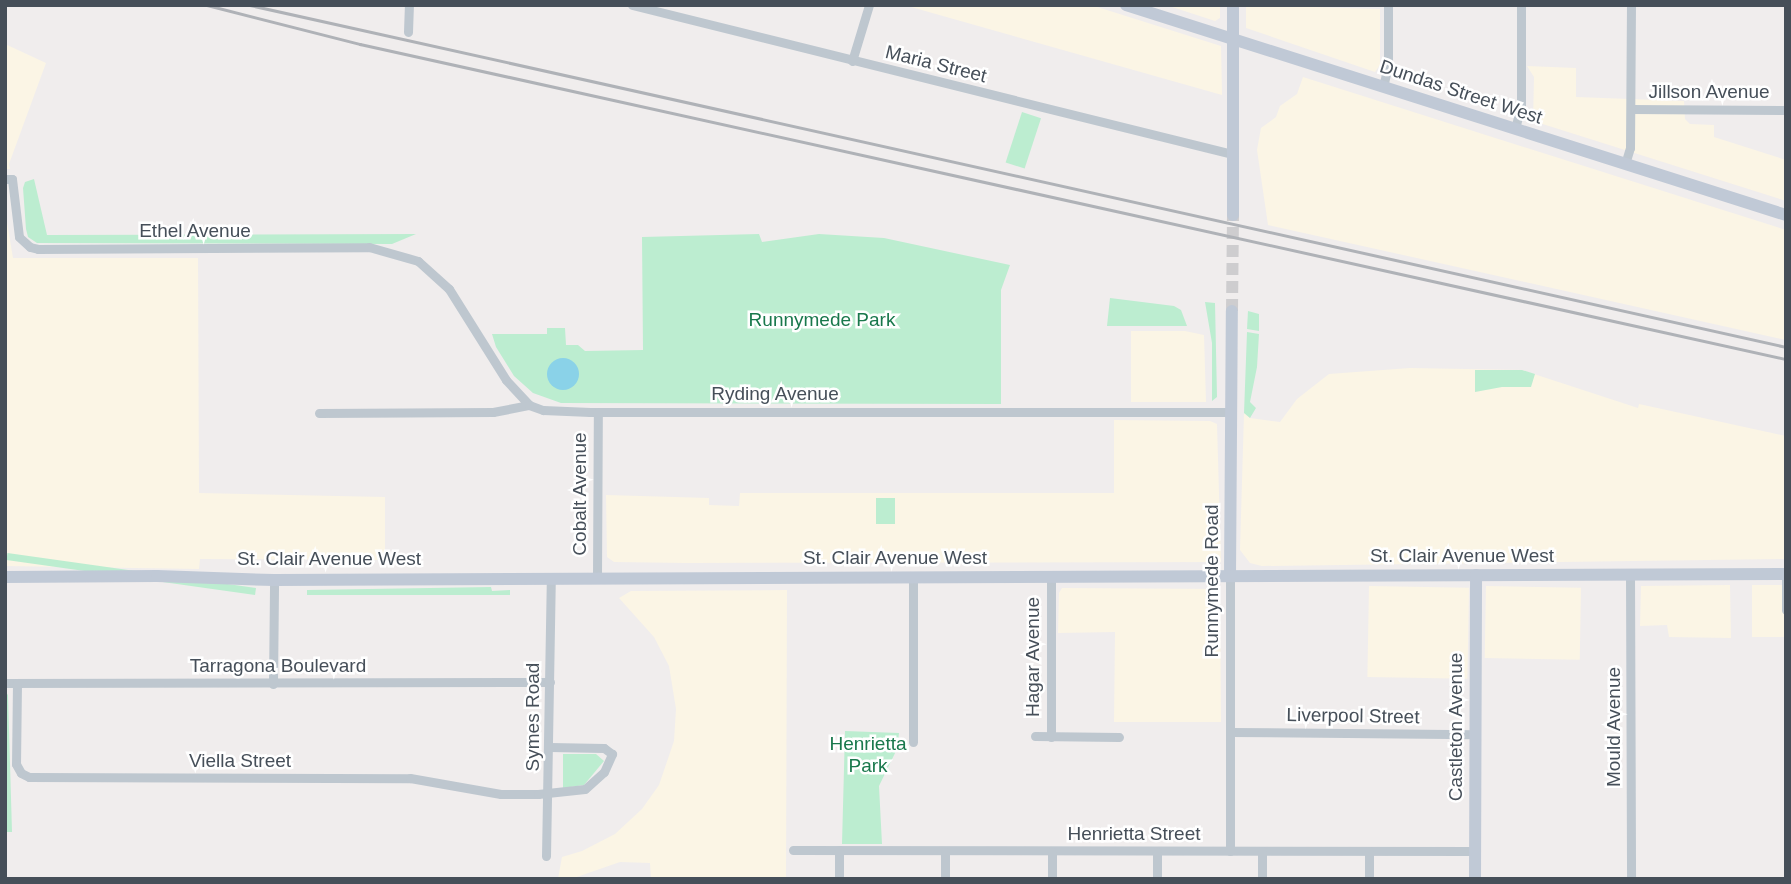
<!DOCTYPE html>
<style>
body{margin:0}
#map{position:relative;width:1791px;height:884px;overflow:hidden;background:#f0eded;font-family:Helvetica,sans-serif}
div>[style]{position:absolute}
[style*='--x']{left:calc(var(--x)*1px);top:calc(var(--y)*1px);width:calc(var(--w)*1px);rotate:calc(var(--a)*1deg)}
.commercial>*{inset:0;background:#fbf5e5;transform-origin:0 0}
.green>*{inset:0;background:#bcedd0;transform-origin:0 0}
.water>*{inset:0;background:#8ad2e8}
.round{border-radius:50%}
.secondary-tunnel>*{height:12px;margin-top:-6px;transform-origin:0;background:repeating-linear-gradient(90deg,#cecdcf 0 12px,transparent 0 18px)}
.street>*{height:9px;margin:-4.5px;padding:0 4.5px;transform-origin:4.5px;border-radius:4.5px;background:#bec7cf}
.secondary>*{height:12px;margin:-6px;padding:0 6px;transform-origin:6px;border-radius:6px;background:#c0c9d6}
.rail>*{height:2.5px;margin:-1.25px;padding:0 1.25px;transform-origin:1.25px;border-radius:1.25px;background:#afb2b7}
span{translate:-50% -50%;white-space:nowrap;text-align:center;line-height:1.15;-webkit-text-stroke:5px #fff;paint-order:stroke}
.street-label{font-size:19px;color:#464f59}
.park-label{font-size:19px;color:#19784c}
.frame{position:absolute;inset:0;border:7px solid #464f59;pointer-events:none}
</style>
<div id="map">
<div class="commercial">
<div style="clip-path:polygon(904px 5px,1091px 5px,1221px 46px,1222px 95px)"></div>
<div style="clip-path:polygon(1166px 5px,1220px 5px,1220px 18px,1215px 21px)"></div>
<div style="clip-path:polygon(1246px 5px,1380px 9px,1380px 65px,1375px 72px,1246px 28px)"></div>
<div style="clip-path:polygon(5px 44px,46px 63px,9px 164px,10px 169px,5px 169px)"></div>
<div style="clip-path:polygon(1527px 66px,1576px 68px,1576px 97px,1684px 101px,1685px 119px,1690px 124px,1714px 125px,1714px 137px,1786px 160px,1786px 201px,1533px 121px,1534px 77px)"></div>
<div style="clip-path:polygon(1303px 77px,1786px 230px,1786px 340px,1268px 225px,1257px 150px,1261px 128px,1276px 117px,1280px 106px,1297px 94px)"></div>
<div style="clip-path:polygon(5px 210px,13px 258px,198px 258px,199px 493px,385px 497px,385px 560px,200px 559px,199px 569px,5px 566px)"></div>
<div style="clip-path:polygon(1131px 331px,1185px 331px,1204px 335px,1206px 402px,1131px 402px)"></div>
<div style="clip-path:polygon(1410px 368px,1522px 370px,1638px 408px,1639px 404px,1786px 436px,1786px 559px,1262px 566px,1250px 563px,1240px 550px,1244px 413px,1250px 418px,1280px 422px,1297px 399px,1329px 374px)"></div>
<div style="clip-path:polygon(1114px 420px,1210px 421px,1217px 424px,1221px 562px,686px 563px,614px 562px,607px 557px,606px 495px,709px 498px,709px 505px,739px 506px,740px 493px,1114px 493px)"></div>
<div style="clip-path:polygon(1730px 585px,1731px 638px,1669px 637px,1667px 625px,1640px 626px,1641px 586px)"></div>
<div style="left:1752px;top:585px;width:34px;height:52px"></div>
<div style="left:1369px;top:586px;width:100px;height:91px;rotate:1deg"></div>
<div style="left:1486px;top:586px;width:95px;height:72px;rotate:1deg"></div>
<div style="clip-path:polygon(1062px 588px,1220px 589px,1221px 722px,1114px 722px,1115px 632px,1058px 633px,1059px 593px)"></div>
<div style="clip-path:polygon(787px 590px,786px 879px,651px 879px,650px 863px,620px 862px,571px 879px,558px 879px,562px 857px,582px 851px,615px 834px,642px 809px,659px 785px,674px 741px,676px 709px,669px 666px,654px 637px,619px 598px,631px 591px)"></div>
</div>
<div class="green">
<div style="left:1022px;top:112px;width:20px;height:53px;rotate:18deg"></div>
<div style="clip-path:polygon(34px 179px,47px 235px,416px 234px,392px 244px,37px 243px,28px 237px,26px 229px,23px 188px,25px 182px)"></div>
<div style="clip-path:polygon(759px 234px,762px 242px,819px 234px,884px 238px,1010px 265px,1001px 290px,1001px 404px,561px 403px,533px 393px,514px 376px,496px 347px,492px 334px,547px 334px,547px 328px,565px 328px,566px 345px,578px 345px,585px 351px,643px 350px,642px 237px)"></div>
<div style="clip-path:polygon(1110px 298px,1174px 306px,1181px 310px,1187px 326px,1107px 326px)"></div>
<div style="clip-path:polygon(1205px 302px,1215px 303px,1217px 397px,1212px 401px,1212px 343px)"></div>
<div style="clip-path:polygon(1248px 311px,1259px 314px,1259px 331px,1247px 329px)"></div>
<div style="clip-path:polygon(1247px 332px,1259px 334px,1257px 367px,1250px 402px,1256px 408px,1250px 418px,1244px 413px)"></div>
<div style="clip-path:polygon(1475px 370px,1522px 370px,1535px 374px,1531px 387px,1502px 387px,1475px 392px)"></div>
<div style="left:876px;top:498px;width:19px;height:26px"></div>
<div style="clip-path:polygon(491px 587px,492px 591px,510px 590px,510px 595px,307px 595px,307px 590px)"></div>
<div style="left:256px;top:588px;width:7px;height:251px;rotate:98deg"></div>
<div style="clip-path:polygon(5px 691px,8px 695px,12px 832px,5px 832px)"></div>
<div style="clip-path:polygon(845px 731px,899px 733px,897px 749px,879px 786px,882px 844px,842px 844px)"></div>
<div style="clip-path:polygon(563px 754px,596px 754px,604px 761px,584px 785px,563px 788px)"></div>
</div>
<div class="water">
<div class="round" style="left:547px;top:358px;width:32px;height:32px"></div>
</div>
<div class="secondary-tunnel">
<div style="--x:1232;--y:311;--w:96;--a:-89.4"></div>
</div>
<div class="street">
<div style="--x:632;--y:5;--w:618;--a:13.95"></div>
<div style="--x:408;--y:32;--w:27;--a:-88"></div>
<div style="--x:852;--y:61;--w:59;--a:-73.1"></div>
<div style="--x:1383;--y:87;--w:23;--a:-77"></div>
<div style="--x:1388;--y:65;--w:60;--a:-90"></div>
<div style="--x:1631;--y:109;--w:155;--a:0.4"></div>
<div style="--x:1515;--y:129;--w:25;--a:-76"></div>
<div style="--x:1521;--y:105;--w:100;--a:-90"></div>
<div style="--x:1625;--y:164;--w:17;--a:-73"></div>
<div style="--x:1630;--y:148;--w:143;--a:-89.6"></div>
<div style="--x:5;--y:179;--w:7;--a:0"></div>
<div style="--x:12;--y:179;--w:58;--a:83.1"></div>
<div style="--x:19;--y:237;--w:15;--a:42"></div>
<div style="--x:30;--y:247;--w:8;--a:14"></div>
<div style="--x:38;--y:249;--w:331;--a:-0.3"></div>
<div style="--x:369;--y:247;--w:51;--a:15.9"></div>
<div style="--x:418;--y:261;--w:42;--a:42.1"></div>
<div style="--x:449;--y:289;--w:107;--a:57.9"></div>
<div style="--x:506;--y:380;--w:34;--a:47"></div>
<div style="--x:319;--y:413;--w:174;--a:-0.3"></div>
<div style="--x:493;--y:412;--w:37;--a:-11"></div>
<div style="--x:529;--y:405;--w:15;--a:20"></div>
<div style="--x:543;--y:410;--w:47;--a:2.4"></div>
<div style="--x:590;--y:412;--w:642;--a:0"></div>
<div style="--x:1630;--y:575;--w:304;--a:89.8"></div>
<div style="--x:597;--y:577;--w:165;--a:-89.7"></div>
<div style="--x:1786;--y:579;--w:31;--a:90"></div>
<div style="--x:5;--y:683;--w:545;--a:-0.11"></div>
<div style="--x:17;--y:683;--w:81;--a:90.7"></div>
<div style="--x:16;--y:764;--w:10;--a:61"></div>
<div style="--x:21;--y:773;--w:9;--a:27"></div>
<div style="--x:29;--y:777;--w:381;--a:0.2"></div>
<div style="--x:410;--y:778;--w:92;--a:10"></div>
<div style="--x:501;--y:794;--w:37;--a:0"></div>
<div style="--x:538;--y:794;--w:47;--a:-6.1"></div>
<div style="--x:585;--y:789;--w:25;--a:-42"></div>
<div style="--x:604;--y:772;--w:20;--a:-66"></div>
<div style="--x:612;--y:754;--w:10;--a:-143"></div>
<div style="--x:604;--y:748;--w:54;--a:-178.9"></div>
<div style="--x:273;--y:684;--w:104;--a:-89.4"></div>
<div style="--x:1231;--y:732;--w:244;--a:0.5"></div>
<div style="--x:1035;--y:736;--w:84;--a:0.7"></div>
<div style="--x:1051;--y:737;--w:160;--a:-90"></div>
<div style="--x:913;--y:742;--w:165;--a:-90"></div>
<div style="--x:793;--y:850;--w:682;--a:0.08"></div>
<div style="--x:1230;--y:851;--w:275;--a:-90"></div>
<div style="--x:945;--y:852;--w:27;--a:90"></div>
<div style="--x:1157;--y:852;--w:27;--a:90"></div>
<div style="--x:546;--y:856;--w:278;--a:-89"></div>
<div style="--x:839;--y:879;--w:29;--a:-90"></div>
<div style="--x:1052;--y:879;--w:27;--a:-90"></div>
<div style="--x:1262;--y:879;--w:28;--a:-90"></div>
<div style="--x:1369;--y:879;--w:28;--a:-90"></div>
</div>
<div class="secondary">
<div style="--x:1126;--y:5;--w:693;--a:17.65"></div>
<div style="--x:1233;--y:215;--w:210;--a:-90"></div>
<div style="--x:1230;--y:576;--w:265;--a:-89.6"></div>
<div style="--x:5;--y:577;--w:152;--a:-0.4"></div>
<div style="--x:157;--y:576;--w:117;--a:2"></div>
<div style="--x:274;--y:580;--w:1512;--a:-0.23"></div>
<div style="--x:1475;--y:879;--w:304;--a:-89.8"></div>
</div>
<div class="rail">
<div style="--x:207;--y:5;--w:158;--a:14.3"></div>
<div style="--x:360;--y:44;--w:1460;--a:12.46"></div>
<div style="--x:250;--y:5;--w:1574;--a:12.55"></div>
</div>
<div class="street-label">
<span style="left:936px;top:64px;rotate:14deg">Maria Street</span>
<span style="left:1461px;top:92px;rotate:18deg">Dundas Street West</span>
<span style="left:1709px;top:92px">Jillson Avenue</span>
<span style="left:195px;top:231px">Ethel Avenue</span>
<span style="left:775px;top:394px">Ryding Avenue</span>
<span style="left:580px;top:494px;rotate:-90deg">Cobalt Avenue</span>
<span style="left:1462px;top:556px">St. Clair Avenue West</span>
<span style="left:895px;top:558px">St. Clair Avenue West</span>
<span style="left:329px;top:559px">St. Clair Avenue West</span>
<span style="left:1212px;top:581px;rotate:-90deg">Runnymede Road</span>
<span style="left:1033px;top:657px;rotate:-90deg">Hagar Avenue</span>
<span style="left:278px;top:666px">Tarragona Boulevard</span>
<span style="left:1353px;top:716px;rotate:1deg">Liverpool Street</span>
<span style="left:533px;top:717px;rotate:-90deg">Symes Road</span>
<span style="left:1456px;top:727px;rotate:-90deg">Castleton Avenue</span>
<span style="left:1614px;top:727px;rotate:-90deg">Mould Avenue</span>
<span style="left:240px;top:761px">Viella Street</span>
<span style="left:1134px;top:834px">Henrietta Street</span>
</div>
<div class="park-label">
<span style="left:822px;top:320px">Runnymede Park</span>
<span style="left:868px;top:755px">Henrietta<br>Park</span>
</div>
<div class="frame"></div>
</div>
